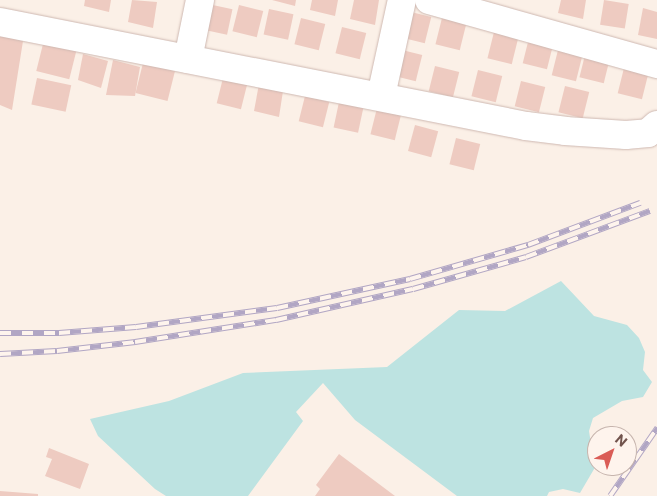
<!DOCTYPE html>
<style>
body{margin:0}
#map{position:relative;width:657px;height:496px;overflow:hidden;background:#fbf0e7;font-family:Commissioner,sans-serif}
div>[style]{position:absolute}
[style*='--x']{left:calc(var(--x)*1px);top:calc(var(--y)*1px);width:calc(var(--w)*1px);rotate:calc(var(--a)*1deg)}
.water>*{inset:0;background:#bde3e1}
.building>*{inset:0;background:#eecbc1;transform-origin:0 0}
.roads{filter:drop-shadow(0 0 1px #ceb8b1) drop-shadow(0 0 1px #ceb8b1)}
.minor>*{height:28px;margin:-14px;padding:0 14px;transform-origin:14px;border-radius:14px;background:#fff}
.rail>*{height:5.5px;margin-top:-2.75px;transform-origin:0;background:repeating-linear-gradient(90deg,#fef4ed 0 11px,#b1a6c4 0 22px);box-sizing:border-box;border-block:1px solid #b1a6c4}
span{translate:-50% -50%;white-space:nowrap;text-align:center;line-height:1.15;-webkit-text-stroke:4px #fef4ed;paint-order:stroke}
.north{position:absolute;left:587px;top:426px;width:50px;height:50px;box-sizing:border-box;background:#fef4ed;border:1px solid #c6b4ad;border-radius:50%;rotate:41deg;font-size:14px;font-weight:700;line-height:20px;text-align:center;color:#72544d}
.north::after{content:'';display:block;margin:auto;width:18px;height:22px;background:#da5c56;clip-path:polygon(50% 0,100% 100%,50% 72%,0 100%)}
</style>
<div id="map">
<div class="water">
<div style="clip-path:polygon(561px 281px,594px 316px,627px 325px,639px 338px,645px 352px,643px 370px,652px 382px,643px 397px,622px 401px,593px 418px,589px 431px,592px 450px,597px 454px,597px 464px,580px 493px,563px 489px,549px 492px,547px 496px,457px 496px,355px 420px,323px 383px,296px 412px,303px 421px,248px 496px,166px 496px,155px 489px,98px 436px,90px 419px,169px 401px,243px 373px,387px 367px,459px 310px,505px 311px)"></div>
</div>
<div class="building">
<div style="clip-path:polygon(85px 0,111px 0,109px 12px,84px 6px)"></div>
<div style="clip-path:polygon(132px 0,157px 2px,153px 28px,128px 22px)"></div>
<div style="clip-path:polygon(272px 0,296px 0,295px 6px)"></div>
<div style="clip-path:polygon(312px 0,338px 0,335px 16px,310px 10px)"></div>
<div style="clip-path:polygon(354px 0,379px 0,375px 25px,350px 19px)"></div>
<div style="clip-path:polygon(561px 0,586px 0,583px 19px,558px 13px)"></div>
<div style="left:604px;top:0;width:25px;height:25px;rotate:9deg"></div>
<div style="left:208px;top:4px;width:25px;height:26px;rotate:12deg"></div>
<div style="left:239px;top:5px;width:25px;height:27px;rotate:14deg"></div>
<div style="clip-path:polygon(643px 8px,657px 12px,657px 39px,638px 35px)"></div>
<div style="left:269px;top:9px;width:25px;height:26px;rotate:12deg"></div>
<div style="left:407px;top:11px;width:25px;height:27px;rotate:14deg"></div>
<div style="left:301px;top:18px;width:25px;height:27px;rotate:14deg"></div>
<div style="left:442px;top:18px;width:25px;height:27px;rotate:14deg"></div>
<div style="left:342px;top:27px;width:25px;height:27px;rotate:14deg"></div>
<div style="left:494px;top:32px;width:25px;height:27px;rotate:14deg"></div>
<div style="clip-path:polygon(0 35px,23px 41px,12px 110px,0 105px)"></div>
<div style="left:529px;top:38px;width:25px;height:26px;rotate:14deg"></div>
<div style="left:44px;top:40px;width:34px;height:32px;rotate:14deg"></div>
<div style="left:398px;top:49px;width:25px;height:27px;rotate:14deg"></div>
<div style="left:558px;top:50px;width:25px;height:26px;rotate:14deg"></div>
<div style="left:586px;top:51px;width:25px;height:27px;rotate:14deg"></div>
<div style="clip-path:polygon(83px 54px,108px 61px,101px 88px,78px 80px)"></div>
<div style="clip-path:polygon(113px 60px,140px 67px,135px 96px,106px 95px)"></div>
<div style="left:143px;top:63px;width:33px;height:31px;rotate:14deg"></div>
<div style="left:435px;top:66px;width:25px;height:26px;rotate:14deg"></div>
<div style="left:624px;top:68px;width:25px;height:26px;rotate:14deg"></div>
<div style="left:478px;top:70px;width:25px;height:27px;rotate:14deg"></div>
<div style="left:37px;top:78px;width:35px;height:27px;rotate:12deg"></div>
<div style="left:223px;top:78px;width:25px;height:26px;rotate:14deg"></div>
<div style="left:521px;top:81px;width:25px;height:26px;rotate:14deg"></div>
<div style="clip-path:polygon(259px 84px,283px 91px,279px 117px,254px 111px)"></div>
<div style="left:565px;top:86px;width:25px;height:27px;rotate:14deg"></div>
<div style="left:305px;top:96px;width:25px;height:26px;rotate:14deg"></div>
<div style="left:339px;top:102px;width:25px;height:26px;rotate:12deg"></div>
<div style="left:377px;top:108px;width:25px;height:27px;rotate:14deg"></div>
<div style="left:415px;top:125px;width:24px;height:27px;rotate:15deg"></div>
<div style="left:456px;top:138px;width:25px;height:27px;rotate:14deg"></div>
<div style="clip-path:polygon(49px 448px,89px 464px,80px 489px,45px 476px,52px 459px,46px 457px)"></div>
<div style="clip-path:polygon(339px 454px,395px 496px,315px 496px,320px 489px,316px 485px)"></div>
<div style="clip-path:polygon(0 491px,38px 494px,38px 496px,0 496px)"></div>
</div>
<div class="roads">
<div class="minor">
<div style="--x:429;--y:0;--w:237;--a:15.7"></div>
<div style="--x:0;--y:22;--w:536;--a:11.18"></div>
<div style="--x:526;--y:126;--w:39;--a:7"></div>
<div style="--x:565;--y:131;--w:61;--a:3.8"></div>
<div style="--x:626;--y:135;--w:22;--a:-5"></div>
<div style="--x:648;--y:133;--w:12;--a:-42"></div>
<div style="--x:188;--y:59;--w:60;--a:-78.5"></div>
<div style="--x:381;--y:96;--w:98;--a:-77.7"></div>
</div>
</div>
<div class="rail">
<div style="--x:0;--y:333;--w:59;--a:0"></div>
<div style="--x:59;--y:333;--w:77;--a:-4.5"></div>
<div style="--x:136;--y:327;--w:142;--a:-7.7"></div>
<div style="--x:277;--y:308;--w:136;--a:-12.3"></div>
<div style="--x:410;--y:279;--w:123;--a:-16.1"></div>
<div style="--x:528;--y:245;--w:120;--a:-20.6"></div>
<div style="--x:0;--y:354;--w:57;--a:-3"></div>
<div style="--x:57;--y:351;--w:79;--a:-6.6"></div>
<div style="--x:135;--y:342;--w:143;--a:-8.9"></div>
<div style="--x:276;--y:320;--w:140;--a:-12.8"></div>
<div style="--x:413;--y:289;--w:117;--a:-15.8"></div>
<div style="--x:526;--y:257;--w:132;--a:-20.4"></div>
<div style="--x:610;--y:496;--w:83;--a:-55.3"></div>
</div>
<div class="north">N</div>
</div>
